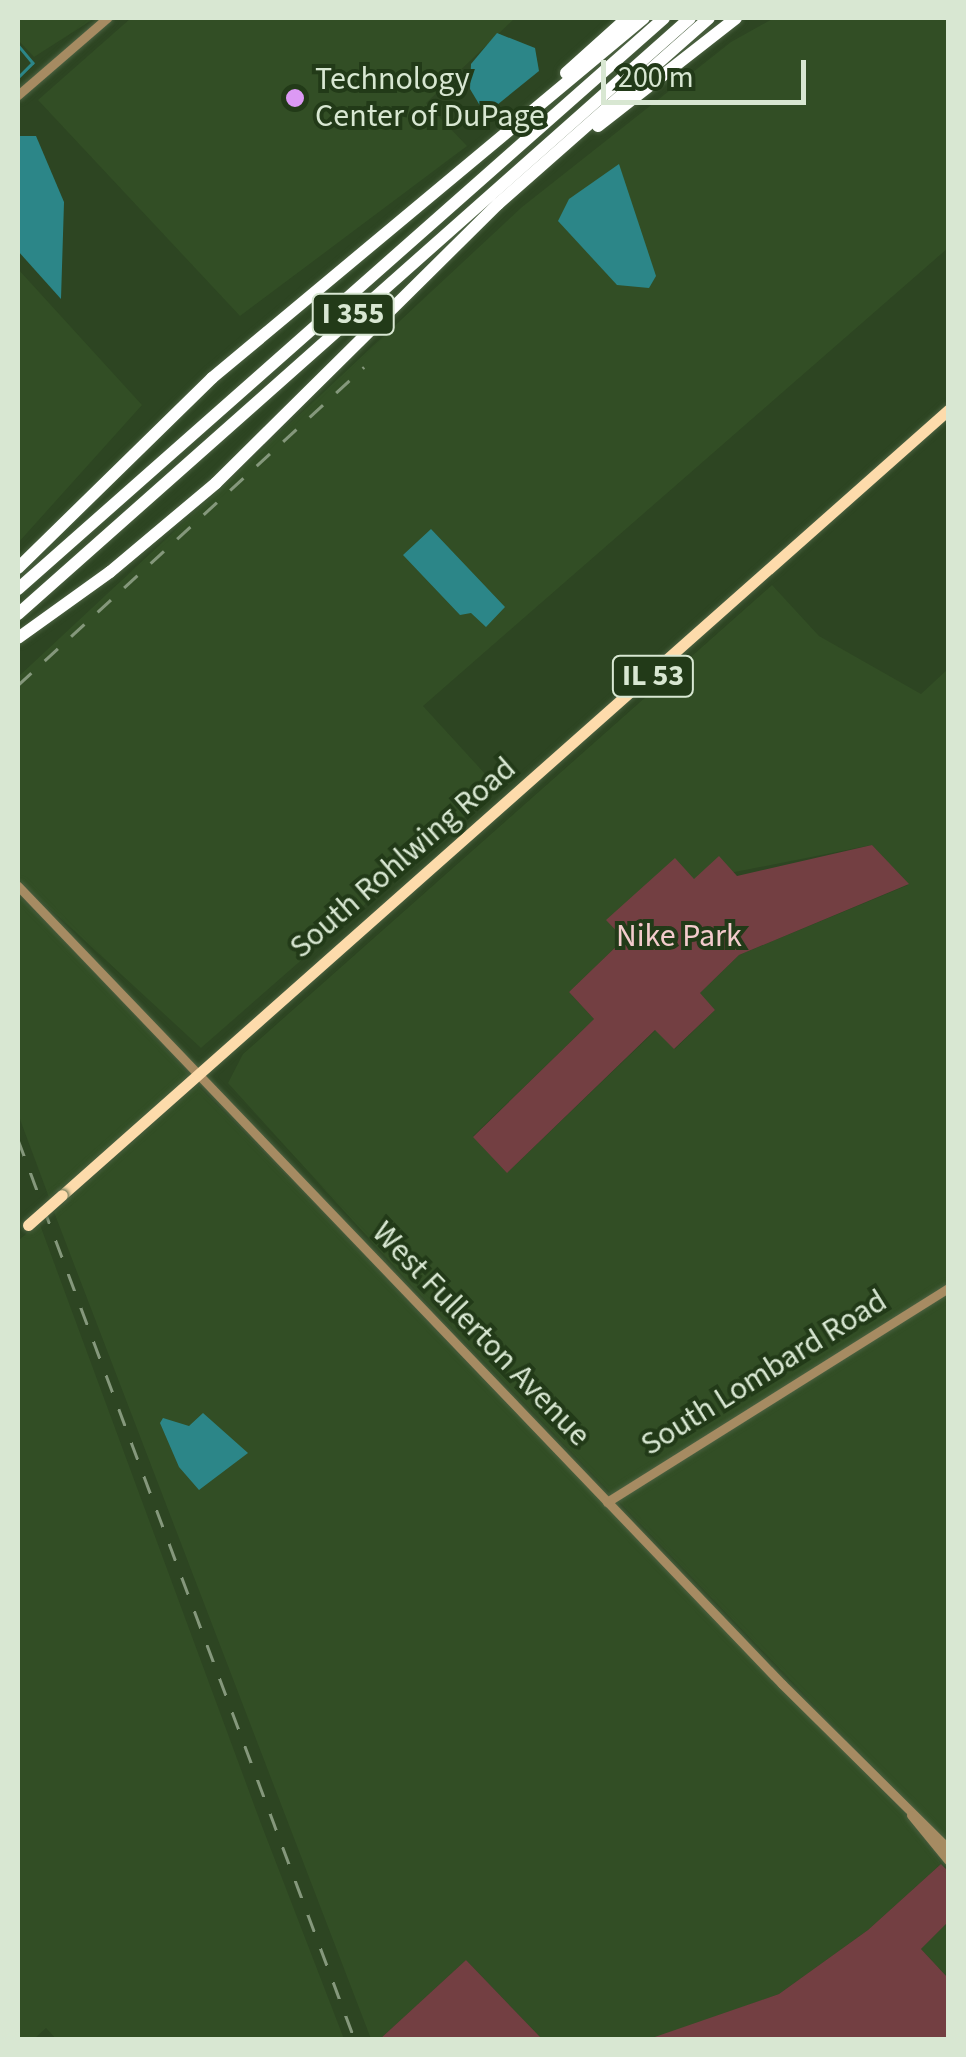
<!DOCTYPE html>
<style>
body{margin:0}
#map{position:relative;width:966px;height:2057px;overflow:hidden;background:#2d4522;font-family:"Source Sans 3",sans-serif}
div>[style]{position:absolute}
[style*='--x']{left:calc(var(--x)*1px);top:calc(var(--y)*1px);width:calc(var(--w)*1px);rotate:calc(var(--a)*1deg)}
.built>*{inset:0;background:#324e25}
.green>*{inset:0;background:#733f42}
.water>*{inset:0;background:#2c8688}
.stream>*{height:2.5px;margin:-1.25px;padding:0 1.25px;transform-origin:1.25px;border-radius:1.25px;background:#2c8688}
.roads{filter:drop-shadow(0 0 2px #4c6242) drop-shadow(0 0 2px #4c6242)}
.tertiary>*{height:9px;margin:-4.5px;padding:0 4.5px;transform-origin:4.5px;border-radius:4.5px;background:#a68b62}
.primary>*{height:11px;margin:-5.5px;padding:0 5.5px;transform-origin:5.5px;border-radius:5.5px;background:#fddbab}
.motorway>*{height:12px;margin:-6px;padding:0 6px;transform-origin:6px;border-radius:6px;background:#fff}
.rail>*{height:2.5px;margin-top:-1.25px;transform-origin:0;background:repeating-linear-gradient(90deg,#85987c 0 18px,transparent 0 36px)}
.bridges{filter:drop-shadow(0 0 2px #4c6242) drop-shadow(0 0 2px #4c6242)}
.primary-bridge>*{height:11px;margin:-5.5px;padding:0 5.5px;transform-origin:5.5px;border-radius:5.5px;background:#fddbab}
.dots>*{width:28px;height:28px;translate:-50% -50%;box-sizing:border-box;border:5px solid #223a18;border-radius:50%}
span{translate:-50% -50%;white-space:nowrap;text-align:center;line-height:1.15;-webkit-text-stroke:8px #223a18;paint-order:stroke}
.shield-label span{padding:2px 8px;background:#223a18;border:2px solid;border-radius:8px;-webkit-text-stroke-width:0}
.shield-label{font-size:30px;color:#d8e7d2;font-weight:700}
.poi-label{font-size:32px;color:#d8e7d2}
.left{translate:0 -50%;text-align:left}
.street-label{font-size:32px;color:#d8e7d2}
.park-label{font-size:32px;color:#f3cbcc}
.frame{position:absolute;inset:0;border:20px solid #d8e7d2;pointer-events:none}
.scale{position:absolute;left:601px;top:60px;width:205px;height:45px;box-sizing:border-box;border:5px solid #d8e7d2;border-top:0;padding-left:12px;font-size:30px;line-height:35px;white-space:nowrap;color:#d8e7d2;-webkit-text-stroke:8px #223a18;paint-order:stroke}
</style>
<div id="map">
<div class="built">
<div style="clip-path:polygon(18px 18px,95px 18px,34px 57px,18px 40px)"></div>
<div style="clip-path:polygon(131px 18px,515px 18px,426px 103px,467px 146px,240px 316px,38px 100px)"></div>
<div style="clip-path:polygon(774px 18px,948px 18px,948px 248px,423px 706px,498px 788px,201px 1048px,18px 879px,18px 677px,522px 207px,731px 42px)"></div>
<div style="clip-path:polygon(18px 269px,142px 405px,18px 543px)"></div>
<div style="clip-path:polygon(evenodd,772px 585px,819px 636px,921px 694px,948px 669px,948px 1844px,413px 1287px,228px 1083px,243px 1054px,772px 585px,872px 845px,908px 885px,739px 955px,699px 994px,715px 1010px,675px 1049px,656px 1030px,508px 1172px,473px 1136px,594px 1019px,569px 992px,624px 939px,607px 920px,675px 859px,694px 880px,872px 845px)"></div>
<div style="clip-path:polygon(18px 895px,191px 1077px,50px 1200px,18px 1114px)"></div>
<div style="clip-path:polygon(197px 1085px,905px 1815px,941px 1864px,868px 1930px,779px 1994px,652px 2040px,542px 2039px,466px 1960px,380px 2039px,371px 2039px,54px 1212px)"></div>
<div style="clip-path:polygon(39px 1222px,260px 1821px,344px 2039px,57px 2040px,46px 2028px,34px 2039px,18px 2039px,18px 1241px)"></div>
<div style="clip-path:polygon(948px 1922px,948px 1978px,921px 1949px)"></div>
</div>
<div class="green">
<div style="clip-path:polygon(872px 845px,909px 884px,739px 955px,700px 993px,715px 1010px,674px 1049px,655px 1030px,507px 1173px,473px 1137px,594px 1019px,569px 992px,624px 939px,606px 920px,675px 858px,694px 879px,719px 856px,737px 876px)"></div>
<div style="clip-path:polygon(941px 1864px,948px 1871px,948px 1922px,921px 1949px,948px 1978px,948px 2039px,649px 2039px,779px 1994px,868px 1930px)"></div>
<div style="clip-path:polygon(466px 1960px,542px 2039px,380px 2039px)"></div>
</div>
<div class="water">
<div style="clip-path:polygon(497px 33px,535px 48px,539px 71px,492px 109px,482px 109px,470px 89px,471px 64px)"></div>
<div style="clip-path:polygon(18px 136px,36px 136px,64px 202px,61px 299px,18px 251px)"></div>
<div style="clip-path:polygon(619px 164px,656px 276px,649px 288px,617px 285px,558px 221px,569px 199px)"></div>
<div style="clip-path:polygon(431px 529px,505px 607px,486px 627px,471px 613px,460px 615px,403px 555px)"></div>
<div style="clip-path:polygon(203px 1413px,248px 1453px,199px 1490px,179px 1467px,160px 1423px,163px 1418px,189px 1426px)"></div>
</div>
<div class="stream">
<div style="--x:18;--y:45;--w:23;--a:50"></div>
<div style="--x:33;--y:63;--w:21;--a:135"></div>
</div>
<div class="roads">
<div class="tertiary">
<div style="--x:18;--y:95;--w:118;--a:-40.9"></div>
<div style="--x:18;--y:886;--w:1105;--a:46.25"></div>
<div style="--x:782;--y:1684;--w:233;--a:44.7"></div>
<div style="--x:607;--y:1502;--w:403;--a:-32.1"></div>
<div style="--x:911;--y:1815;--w:58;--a:50.6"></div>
</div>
<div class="primary">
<div style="--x:62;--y:1195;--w:1184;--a:-41.54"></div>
</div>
<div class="motorway">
<div style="--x:566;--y:73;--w:82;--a:-42"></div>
<div style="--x:598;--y:126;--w:175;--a:-38"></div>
<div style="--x:18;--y:568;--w:272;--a:-44.4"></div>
<div style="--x:212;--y:378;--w:562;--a:-39.81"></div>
<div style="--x:18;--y:589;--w:862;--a:-41.47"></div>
<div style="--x:18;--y:614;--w:898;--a:-41.57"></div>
<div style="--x:18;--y:638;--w:113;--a:-35.7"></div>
<div style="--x:110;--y:572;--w:138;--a:-40"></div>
<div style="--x:216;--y:483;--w:397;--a:-44.7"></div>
<div style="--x:498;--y:204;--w:281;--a:-41.4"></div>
</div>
</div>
<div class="rail">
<div style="--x:18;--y:685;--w:470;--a:-42.6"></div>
<div style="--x:18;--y:1139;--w:962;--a:69.49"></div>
</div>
<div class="bridges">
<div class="primary-bridge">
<div style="--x:28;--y:1225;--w:45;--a:-41.4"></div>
</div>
</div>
<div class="dots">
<div style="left:295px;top:98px;background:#dc99f4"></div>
</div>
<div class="shield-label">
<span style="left:353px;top:314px">I 355</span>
<span style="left:653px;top:676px">IL 53</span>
</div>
<div class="poi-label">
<span class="left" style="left:315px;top:98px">Technology<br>Center of DuPage</span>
</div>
<div class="street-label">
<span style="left:403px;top:858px;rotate:-41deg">South Rohlwing Road</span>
<span style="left:481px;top:1334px;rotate:46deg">West Fullerton Avenue</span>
<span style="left:764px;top:1373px;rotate:-32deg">South Lombard Road</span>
</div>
<div class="park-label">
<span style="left:679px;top:936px">Nike Park</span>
</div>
<div class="frame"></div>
<div class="scale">200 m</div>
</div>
